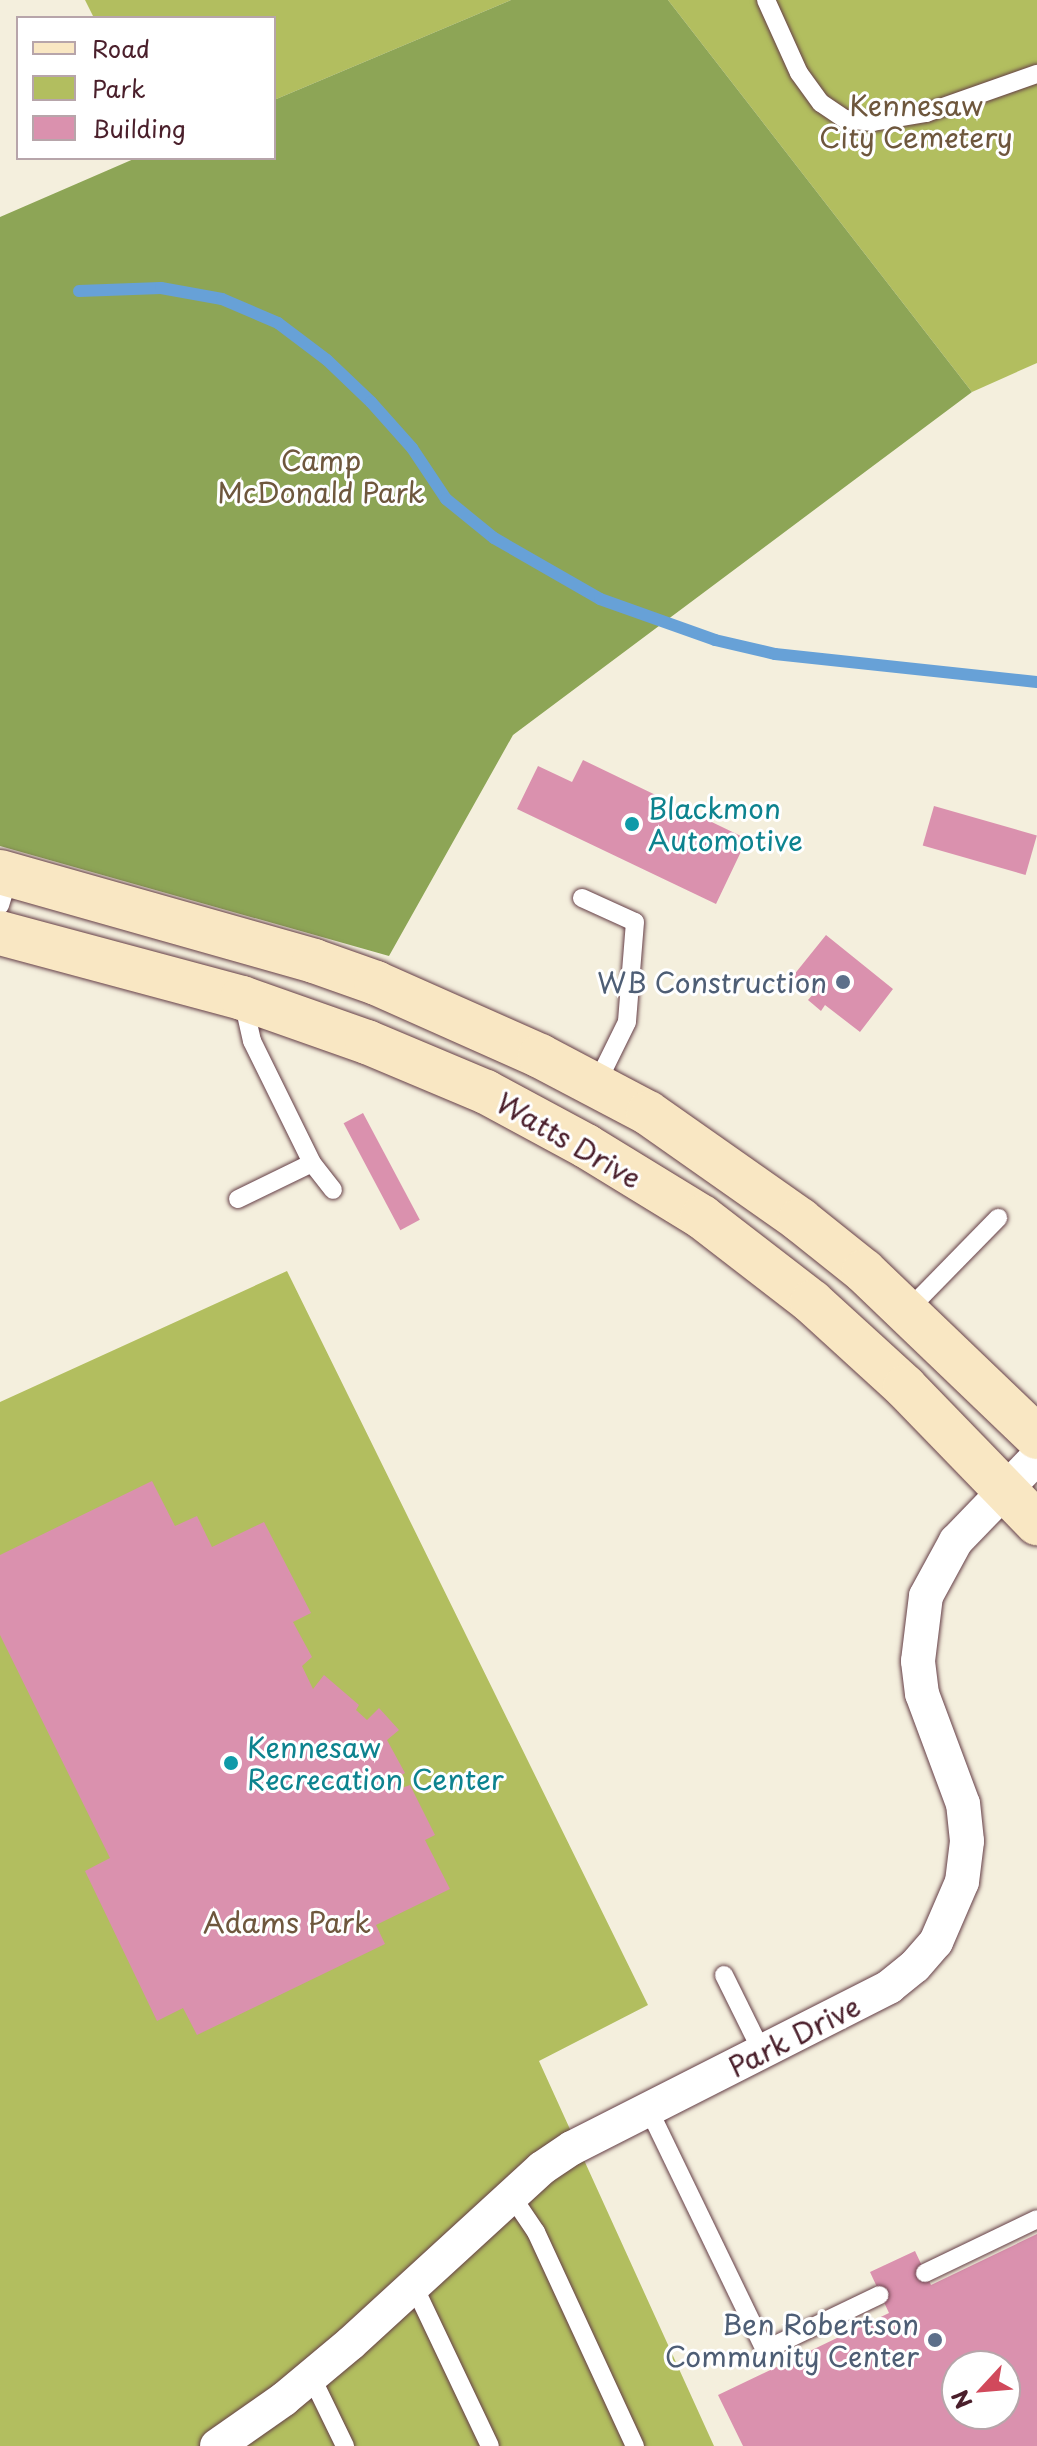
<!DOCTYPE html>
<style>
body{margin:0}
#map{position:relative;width:1037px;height:2446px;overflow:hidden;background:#f4efdd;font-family:"Playpen Sans",sans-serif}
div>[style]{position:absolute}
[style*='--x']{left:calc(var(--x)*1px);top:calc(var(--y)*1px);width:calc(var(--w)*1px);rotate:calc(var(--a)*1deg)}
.green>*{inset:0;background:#b2be5f}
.forest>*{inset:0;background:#8da556}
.stream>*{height:12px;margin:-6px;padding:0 6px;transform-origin:6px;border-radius:6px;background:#67a1d7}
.building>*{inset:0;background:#da91ae;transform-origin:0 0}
.roads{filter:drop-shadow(0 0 2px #643e46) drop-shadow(0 0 2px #643e46)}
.lane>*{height:18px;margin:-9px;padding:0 9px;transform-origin:9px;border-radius:9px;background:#fff}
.street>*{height:34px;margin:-17px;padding:0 17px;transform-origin:17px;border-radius:17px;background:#fff}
.secondary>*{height:44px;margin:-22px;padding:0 22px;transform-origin:22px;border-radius:22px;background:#f9e7c3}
.dots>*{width:22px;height:22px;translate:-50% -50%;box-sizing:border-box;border:4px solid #fff;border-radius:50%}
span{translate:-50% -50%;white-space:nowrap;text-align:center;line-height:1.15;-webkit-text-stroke:6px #fff;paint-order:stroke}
.park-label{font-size:28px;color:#6e573d}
.culture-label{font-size:28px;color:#0d838f}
.left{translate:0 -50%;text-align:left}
.service-label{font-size:28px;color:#4e5e75}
.right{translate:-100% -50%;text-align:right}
.street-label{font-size:28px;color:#4a1f2b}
.legend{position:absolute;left:16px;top:16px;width:260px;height:144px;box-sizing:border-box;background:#fff;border:2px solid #b7a5aa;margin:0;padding:10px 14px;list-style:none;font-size:24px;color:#4a1f2b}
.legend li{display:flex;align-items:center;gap:16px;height:40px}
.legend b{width:40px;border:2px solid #b7a5aa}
.north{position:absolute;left:941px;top:2350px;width:80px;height:80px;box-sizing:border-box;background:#fff;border:2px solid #b7a5aa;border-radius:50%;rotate:244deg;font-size:22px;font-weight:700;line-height:32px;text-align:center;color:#4a1f2b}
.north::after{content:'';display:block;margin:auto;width:28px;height:36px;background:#d1495b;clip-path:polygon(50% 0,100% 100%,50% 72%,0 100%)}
</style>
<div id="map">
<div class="green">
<div style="clip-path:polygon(85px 0,511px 0,274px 100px,274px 18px,94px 18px)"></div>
<div style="clip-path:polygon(668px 0,1037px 0,1037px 363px,972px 392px)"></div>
<div style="clip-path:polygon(287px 1271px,648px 2005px,539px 2061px,714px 2446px,0 2446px,0 1402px)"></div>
</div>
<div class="forest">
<div style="clip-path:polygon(511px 0,668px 0,972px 392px,513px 735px,389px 956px,0 846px,0 217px,136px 158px,274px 158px,274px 100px)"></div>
</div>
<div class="stream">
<div style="--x:79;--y:291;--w:82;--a:-2.1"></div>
<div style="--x:161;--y:288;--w:62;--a:10.2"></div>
<div style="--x:222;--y:299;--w:61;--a:23.2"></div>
<div style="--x:278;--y:323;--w:61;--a:37.1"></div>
<div style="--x:327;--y:360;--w:61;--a:43.7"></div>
<div style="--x:371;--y:402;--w:62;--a:48.3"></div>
<div style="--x:412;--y:448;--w:61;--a:56.3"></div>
<div style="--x:446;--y:499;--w:62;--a:39.1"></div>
<div style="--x:494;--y:538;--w:122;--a:29.9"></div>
<div style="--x:600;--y:599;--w:122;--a:19.6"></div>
<div style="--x:715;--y:640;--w:62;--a:13.1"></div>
<div style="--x:775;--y:654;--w:263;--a:6.1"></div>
</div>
<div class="building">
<div style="clip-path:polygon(583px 760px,747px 839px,716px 904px,517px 809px,538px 766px,572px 782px)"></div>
<div style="left:934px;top:806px;width:107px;height:41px;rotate:16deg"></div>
<div style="clip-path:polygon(826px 935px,893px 989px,860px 1032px,825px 1005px,821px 1011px,808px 1000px,814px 993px,793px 976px)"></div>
<div style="left:363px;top:1113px;width:121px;height:22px;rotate:62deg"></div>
<div style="clip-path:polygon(152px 1481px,175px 1526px,197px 1516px,212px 1547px,264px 1522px,311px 1613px,293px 1622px,312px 1657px,302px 1666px,313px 1689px,324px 1675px,359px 1705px,356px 1710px,367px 1720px,379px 1708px,399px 1730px,387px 1740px,405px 1773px,394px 1779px,399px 1789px,410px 1785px,435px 1835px,425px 1840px,450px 1889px,376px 1925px,385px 1944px,197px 2035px,183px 2008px,157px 2021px,85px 1871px,110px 1858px,0 1635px,0 1555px)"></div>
<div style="clip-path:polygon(evenodd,1037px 2234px,1037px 2446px,743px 2446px,718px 2395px,889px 2313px,870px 2272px,915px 2251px,931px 2285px,1037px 2234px,957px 2366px,1005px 2366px,1005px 2414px,957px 2414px,957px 2366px)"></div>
</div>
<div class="roads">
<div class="lane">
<div style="--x:766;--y:0;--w:80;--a:65.7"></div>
<div style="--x:799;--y:73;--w:37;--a:54"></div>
<div style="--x:821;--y:103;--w:29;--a:34"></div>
<div style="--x:845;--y:119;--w:28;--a:6"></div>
<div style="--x:873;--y:122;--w:54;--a:-9.6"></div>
<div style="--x:926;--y:113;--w:118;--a:-19.4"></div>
<div style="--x:582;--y:898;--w:58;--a:24.4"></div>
<div style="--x:635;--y:922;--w:100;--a:94.6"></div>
<div style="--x:627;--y:1022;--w:70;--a:116.2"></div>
<div style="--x:0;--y:905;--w:31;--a:-73"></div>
<div style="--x:243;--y:1001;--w:41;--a:77.3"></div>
<div style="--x:252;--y:1041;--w:136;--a:63.8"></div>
<div style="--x:312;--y:1163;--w:34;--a:52"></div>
<div style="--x:238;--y:1199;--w:82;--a:-25.9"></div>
<div style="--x:908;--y:1310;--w:129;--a:-45.6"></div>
<div style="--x:724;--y:1975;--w:88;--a:63.7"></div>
<div style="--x:649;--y:2110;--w:267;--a:64.2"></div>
<div style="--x:765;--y:2350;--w:127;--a:-25.6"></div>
<div style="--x:511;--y:2195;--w:45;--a:56"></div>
<div style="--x:536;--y:2232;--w:236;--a:65.2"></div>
<div style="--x:925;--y:2273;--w:124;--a:-25.7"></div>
<div style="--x:413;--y:2284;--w:179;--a:64.6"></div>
<div style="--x:311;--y:2376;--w:78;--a:64.1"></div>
</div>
<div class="street">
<div style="--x:217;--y:2446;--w:82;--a:-35"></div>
<div style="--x:284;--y:2399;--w:87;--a:-39.9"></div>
<div style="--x:351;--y:2343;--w:259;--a:-42.5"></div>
<div style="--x:542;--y:2168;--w:36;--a:-34"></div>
<div style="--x:572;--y:2148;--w:356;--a:-26.9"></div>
<div style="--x:889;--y:1987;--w:33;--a:-39"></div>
<div style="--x:915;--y:1966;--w:32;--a:-49"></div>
<div style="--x:936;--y:1942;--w:65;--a:-66.6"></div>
<div style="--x:962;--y:1882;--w:41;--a:-83"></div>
<div style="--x:967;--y:1841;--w:37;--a:-96"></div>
<div style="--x:963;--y:1804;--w:117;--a:-110.4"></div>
<div style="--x:922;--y:1694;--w:33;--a:-97"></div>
<div style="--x:918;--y:1661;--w:65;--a:-83"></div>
<div style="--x:926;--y:1596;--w:63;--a:-61.4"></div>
<div style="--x:956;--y:1541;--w:117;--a:-46"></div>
</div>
<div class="secondary">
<div style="--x:0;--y:872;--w:326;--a:15.8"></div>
<div style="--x:314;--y:961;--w:66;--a:19.5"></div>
<div style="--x:376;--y:983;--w:180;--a:24"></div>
<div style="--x:540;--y:1056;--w:122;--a:27.8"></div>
<div style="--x:648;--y:1113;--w:186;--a:35.1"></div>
<div style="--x:800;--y:1220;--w:82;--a:38.6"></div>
<div style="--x:864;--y:1271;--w:240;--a:43.8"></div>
<div style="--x:0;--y:933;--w:251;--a:15"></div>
<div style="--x:242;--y:998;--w:133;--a:19.4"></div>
<div style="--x:367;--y:1042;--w:129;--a:22.8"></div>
<div style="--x:486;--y:1092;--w:114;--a:28.4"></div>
<div style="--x:586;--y:1146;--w:136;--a:31.5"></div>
<div style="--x:702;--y:1217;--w:139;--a:37.7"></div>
<div style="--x:812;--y:1302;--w:126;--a:42.4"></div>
<div style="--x:905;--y:1387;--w:190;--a:45.9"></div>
</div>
</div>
<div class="dots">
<div style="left:632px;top:824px;background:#0f9aa8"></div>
<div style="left:843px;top:982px;background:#5c6f8a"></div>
<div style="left:231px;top:1763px;background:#0f9aa8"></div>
<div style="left:935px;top:2340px;background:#5c6f8a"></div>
</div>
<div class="park-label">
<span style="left:916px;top:121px">Kennesaw<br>City Cemetery</span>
<span style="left:321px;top:476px">Camp<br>McDonald Park</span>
<span style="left:287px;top:1922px">Adams Park</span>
</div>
<div class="culture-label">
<span class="left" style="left:648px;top:824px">Blackmon<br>Automotive</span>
<span class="left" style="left:247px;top:1763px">Kennesaw<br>Recrecation Center</span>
</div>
<div class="service-label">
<span class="right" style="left:827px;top:982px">WB Construction</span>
<span class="right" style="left:919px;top:2340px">Ben Robertson<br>Community Center</span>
</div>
<div class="street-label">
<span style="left:569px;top:1140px;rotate:30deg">Watts Drive</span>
<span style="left:794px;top:2036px;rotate:-27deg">Park Drive</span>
</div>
<ul class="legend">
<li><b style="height:10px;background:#f9e7c3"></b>Road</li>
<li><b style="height:22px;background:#b2be5f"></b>Park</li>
<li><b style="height:22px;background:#da91ae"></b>Building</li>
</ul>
<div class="north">N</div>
</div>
